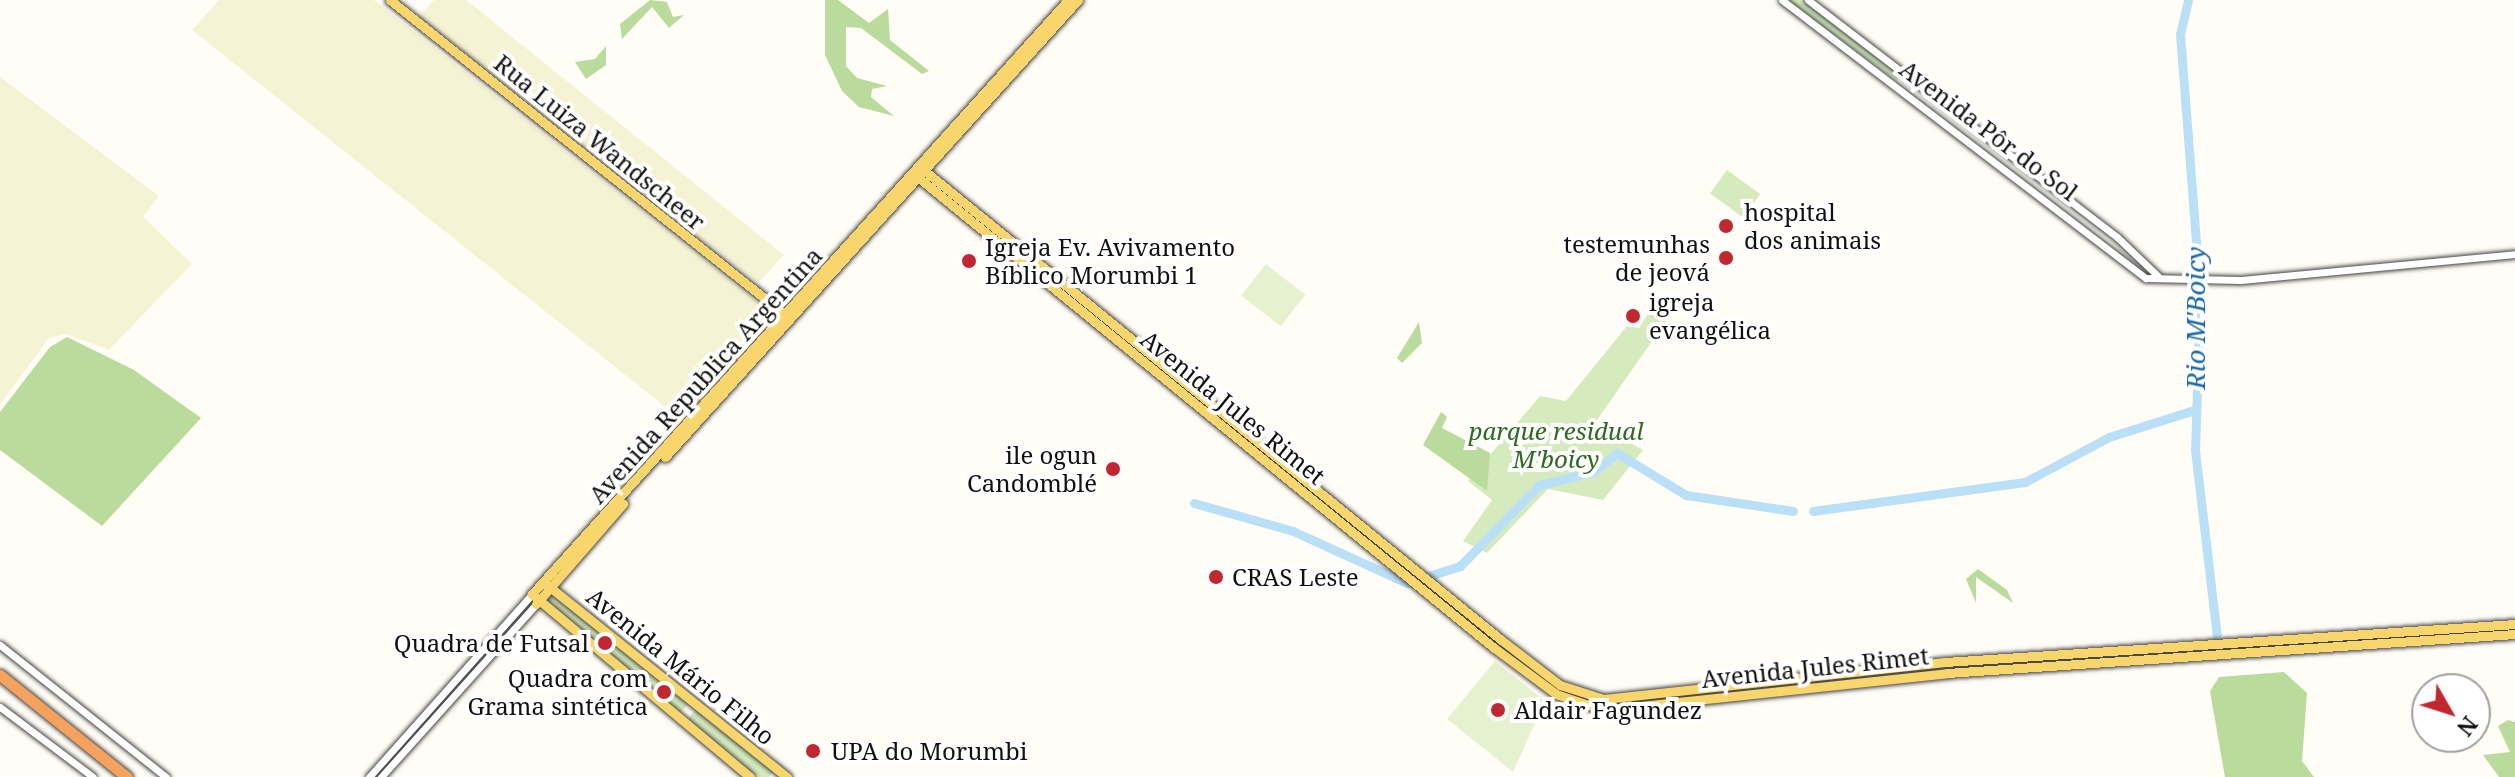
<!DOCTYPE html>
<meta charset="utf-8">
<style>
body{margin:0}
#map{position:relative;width:2515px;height:777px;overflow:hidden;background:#fffdf5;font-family:"Noto Serif",serif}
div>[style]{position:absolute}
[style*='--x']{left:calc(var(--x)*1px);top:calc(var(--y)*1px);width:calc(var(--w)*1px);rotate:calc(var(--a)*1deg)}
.farmland>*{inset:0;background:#f6f3d4}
.green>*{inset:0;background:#d5ebbd;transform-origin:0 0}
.forest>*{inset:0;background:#b9dc9c}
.pitch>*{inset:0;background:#e6f2cf;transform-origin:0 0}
.river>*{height:9px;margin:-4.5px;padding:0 4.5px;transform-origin:4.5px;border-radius:4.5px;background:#b9e0f7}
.roads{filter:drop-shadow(0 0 2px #444) drop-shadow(0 0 2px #444)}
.minor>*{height:7px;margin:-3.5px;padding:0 3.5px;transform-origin:3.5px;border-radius:3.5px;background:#fff}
.major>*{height:9px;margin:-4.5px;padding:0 4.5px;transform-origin:4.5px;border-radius:4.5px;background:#f9d66b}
.highway>*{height:11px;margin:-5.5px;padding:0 5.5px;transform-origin:5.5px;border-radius:5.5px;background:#f5a25d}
.dots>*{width:22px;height:22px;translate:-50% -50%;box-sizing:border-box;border:4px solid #fff;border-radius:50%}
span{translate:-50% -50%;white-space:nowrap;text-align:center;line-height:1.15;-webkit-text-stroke:8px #fff;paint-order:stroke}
.street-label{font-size:24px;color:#111}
.poi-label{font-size:24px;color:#111}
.left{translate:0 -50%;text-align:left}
.right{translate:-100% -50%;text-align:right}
.park-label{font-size:24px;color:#2f6b1f;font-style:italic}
.water-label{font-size:26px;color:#1768a6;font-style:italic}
.north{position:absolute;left:2411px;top:673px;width:80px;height:80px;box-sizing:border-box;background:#fff;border:2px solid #a0a0a0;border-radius:50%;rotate:129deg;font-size:22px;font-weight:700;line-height:32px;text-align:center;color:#111}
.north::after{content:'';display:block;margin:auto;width:28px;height:36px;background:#c4262e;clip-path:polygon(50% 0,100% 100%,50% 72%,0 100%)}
</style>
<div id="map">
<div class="farmland">
<div style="clip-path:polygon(219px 0,374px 0,776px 317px,683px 421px,192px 30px)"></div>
<div style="clip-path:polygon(434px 0,466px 0,784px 255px,758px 283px,419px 16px)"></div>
<div style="clip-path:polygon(0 77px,159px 196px,143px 217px,192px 264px,109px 350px,65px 334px,49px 338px,0 404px)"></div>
</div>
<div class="green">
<div style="clip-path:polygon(1788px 0,1805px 0,1900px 73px,1897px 81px)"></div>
<div style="left:1727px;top:170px;width:41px;height:29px;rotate:36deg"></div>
<div style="clip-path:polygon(1649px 312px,1666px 321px,1595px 423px,1643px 450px,1603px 500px,1548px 489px,1487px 553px,1463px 541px,1492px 500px,1468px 481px,1540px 396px,1566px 401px,1627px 326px,1639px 328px)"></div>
<div style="left:553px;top:592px;width:175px;height:15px;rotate:39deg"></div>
<div style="clip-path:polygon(696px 709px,774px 771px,769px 777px,758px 777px,688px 719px)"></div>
</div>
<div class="forest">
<div style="clip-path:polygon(650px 0,667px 2px,673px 17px,684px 15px,669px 28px,652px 7px,622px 39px,620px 24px)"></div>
<div style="clip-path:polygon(825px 0,838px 0,869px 23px,888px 9px,890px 40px,929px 71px,922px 74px,861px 28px,846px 27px,846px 66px,857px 78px,887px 86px,872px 89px,871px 97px,894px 116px,859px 107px,842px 91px,825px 55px)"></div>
<div style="clip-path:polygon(606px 46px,606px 65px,586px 79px,575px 62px,595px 59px)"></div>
<div style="clip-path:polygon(1419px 322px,1422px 343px,1402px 363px,1397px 358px)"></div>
<div style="clip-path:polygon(67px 337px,134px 370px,201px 418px,102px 526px,0 450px,0 412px,50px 347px)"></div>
<div style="clip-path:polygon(1441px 412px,1447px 417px,1442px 428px,1490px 453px,1487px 491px,1423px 445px)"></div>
<div style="clip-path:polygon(1978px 569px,2007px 590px,2013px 603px,1976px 577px,1976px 603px,1966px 579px)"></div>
<div style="clip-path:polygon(2284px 672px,2307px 693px,2302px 761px,2314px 777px,2225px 777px,2210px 691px,2219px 677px)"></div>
<div style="clip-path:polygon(2508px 720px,2515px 722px,2515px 777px,2499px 777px,2483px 755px,2510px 752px,2498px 726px)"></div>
</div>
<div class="pitch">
<div style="left:1266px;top:264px;width:50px;height:40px;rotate:38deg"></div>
<div style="clip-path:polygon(1495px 661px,1545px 701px,1513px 772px,1447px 719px)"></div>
</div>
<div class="river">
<div style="--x:2188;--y:0;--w:35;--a:103"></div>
<div style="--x:2180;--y:34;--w:261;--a:85.6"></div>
<div style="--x:2200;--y:294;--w:156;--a:91.8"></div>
<div style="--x:2195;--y:450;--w:187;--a:83.3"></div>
<div style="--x:1194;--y:503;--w:103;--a:15.8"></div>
<div style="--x:1293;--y:531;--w:125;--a:24.5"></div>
<div style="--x:1407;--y:583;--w:56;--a:-17.8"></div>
<div style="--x:1460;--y:566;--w:113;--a:-45.7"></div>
<div style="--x:1539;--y:485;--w:56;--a:-13.5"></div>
<div style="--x:1593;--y:472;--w:31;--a:-38"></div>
<div style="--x:1617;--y:453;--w:81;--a:31.3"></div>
<div style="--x:1686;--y:495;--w:108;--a:8.5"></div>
<div style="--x:1813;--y:511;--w:214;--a:-7.8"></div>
<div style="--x:2025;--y:482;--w:95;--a:-28.2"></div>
<div style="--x:2109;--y:437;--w:89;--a:-17.6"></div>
</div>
<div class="roads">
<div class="minor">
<div style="--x:1782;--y:0;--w:458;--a:37.4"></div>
<div style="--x:2146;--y:278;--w:95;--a:1.2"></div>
<div style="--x:2241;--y:280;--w:275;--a:-5.4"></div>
<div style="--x:1808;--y:0;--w:389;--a:37.5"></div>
<div style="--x:2117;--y:237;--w:59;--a:43.6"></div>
<div style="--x:0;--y:645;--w:212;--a:38.5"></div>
<div style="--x:0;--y:707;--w:116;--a:37"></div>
<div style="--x:369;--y:777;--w:245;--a:-48.3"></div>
<div style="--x:381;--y:777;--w:232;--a:-48.1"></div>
</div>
<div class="major">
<div style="--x:390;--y:0;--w:509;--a:38.54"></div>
<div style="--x:920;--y:167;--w:748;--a:39.14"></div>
<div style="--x:1500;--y:639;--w:76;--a:37.5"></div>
<div style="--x:1560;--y:685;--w:46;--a:17.7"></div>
<div style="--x:1604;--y:699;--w:343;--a:-6.2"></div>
<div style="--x:1945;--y:662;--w:571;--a:-3.81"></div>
<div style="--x:914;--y:174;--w:748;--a:39.25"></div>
<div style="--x:1493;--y:647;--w:79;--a:36.7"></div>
<div style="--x:1556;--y:694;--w:50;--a:18.8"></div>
<div style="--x:1603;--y:710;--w:346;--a:-6.1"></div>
<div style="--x:1947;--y:673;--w:569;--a:-3.93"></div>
<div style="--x:665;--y:457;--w:616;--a:-47.9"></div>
<div style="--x:546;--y:584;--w:309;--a:38.7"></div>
<div style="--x:536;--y:604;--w:133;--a:-49"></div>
<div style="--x:750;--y:777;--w:285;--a:-140"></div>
<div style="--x:532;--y:594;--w:800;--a:-47.94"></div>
</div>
<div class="highway">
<div style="--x:0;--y:675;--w:163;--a:38.8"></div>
</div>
</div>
<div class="dots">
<div style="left:1726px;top:226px;background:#c4262e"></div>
<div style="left:1726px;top:258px;background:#c4262e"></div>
<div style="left:969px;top:261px;background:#c4262e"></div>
<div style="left:1633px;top:316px;background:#c4262e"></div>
<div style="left:1113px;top:469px;background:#c4262e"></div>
<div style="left:1216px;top:577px;background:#c4262e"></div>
<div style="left:605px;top:643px;background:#c4262e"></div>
<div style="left:664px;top:692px;background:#c4262e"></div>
<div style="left:1498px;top:710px;background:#c4262e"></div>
<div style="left:813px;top:751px;background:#c4262e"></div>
</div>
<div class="street-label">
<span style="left:1989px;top:130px;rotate:37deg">Avenida Pôr do Sol</span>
<span style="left:600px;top:142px;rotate:39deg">Rua Luiza Wandscheer</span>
<span style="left:705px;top:375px;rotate:-48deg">Avenida Republica Argentina</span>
<span style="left:1233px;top:407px;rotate:39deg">Avenida Jules Rimet</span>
<span style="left:681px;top:666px;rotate:39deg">Avenida Mário Filho</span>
<span style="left:1815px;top:667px;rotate:-6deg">Avenida Jules Rimet</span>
</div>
<div class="poi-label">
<span class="left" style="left:1744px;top:226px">hospital<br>dos animais</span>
<span class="right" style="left:1710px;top:258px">testemunhas<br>de jeová</span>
<span class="left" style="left:985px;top:261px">Igreja Ev. Avivamento<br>Bíblico Morumbi 1</span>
<span class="left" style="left:1649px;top:316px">igreja<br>evangélica</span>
<span class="right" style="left:1097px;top:469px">ile ogun<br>Candomblé</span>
<span class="left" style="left:1232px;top:577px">CRAS Leste</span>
<span class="right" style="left:589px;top:643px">Quadra de Futsal</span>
<span class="right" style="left:648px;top:692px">Quadra com<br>Grama sintética</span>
<span class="left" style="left:1514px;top:710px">Aldair Fagundez</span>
<span class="left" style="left:831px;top:751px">UPA do Morumbi</span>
</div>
<div class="park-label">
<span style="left:1556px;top:445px">parque residual<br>M'boicy</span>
</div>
<div class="water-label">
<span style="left:2196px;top:318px;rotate:-90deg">Rio M'Boicy</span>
</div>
<div class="north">N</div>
</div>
